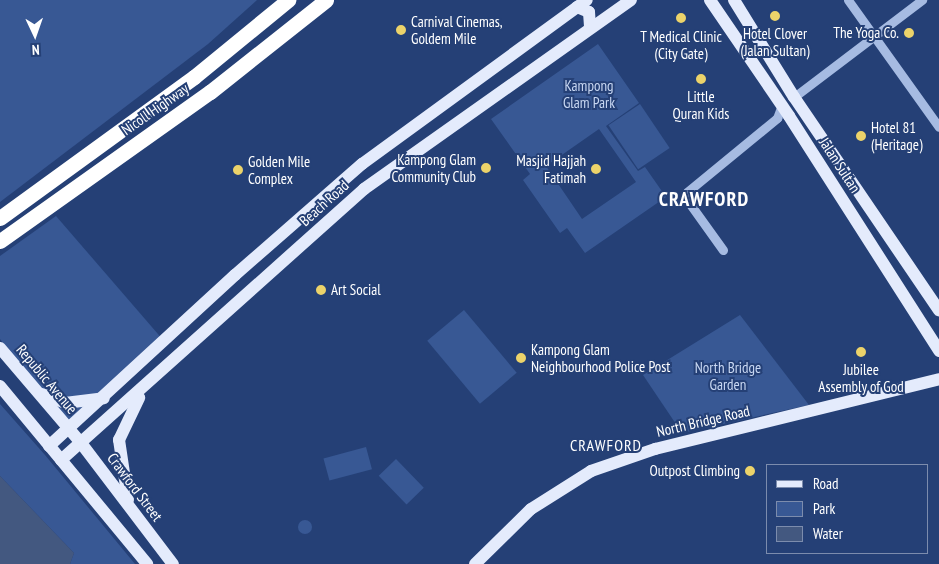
<!DOCTYPE html>
<style>
body{margin:0}
#map{position:relative;width:939px;height:564px;overflow:hidden;background:#254076;font-family:"PT Sans Narrow",sans-serif}
div>[style]{position:absolute}
[style*='--x']{left:calc(var(--x)*1px);top:calc(var(--y)*1px);width:calc(var(--w)*1px);rotate:calc(var(--a)*1deg)}
.green>*{inset:0;background:#385894;transform-origin:0 0}
.round{border-radius:50%}
.water>*{inset:0;background:#435880}
.minor>*{height:9px;margin:-4.5px;padding:0 4.5px;transform-origin:4.5px;border-radius:4.5px;background:#a6bbe2}
.major>*{height:12px;margin:-6px;padding:0 6px;transform-origin:6px;border-radius:6px;background:#e4ebfc}
.highway>*{height:15px;margin:-7.5px;padding:0 7.5px;transform-origin:7.5px;border-radius:7.5px;background:#fff}
.dots>*{width:14px;height:14px;translate:-50% -50%;box-sizing:border-box;border:2px solid #254076;border-radius:50%}
span{translate:-50% -50%;white-space:nowrap;text-align:center;line-height:1.15;-webkit-text-stroke:4px #254076;paint-order:stroke}
.poi-label{font-size:15px;color:#fff}
.left{translate:0 -50%;text-align:left}
.right{translate:-100% -50%;text-align:right}
.park-label{font-size:15px;color:#c8d7f2}
.street-label{font-size:15px;color:#fff}
.neighbourhood-label{font-size:16px;color:#fff;letter-spacing:1px}
.district-label{font-size:20px;color:#fff;font-weight:700;letter-spacing:1px}
.legend{position:absolute;left:766px;top:464px;width:162px;height:90px;box-sizing:border-box;background:#254076;border:1px solid #7c8cad;margin:0;padding:6px 9px;list-style:none;font-size:15px;color:#fff}
.legend li{display:flex;align-items:center;gap:10px;height:25px}
.legend b{width:25px;border:1px solid #7c8cad}
.north{position:absolute;left:10px;top:10px;width:50px;height:50px;-webkit-text-stroke:4px #254076;paint-order:stroke;rotate:177deg;font-size:14px;font-weight:700;line-height:20px;text-align:center;color:#fff}
.north::after{content:'';display:block;margin:auto;width:18px;height:22px;background:#fff;clip-path:polygon(50% 0,100% 100%,50% 72%,0 100%)}
</style>
<div id="map">
<div class="green">
<div style="clip-path:polygon(0 0,257px 0,208px 44px,0 202px)"></div>
<div style="clip-path:polygon(evenodd,598px 44px,639px 103px,606px 126px,638px 171px,645px 167px,666px 197px,585px 253px,567px 228px,560px 233px,523px 180px,530px 174px,491px 119px,598px 44px,599px 129px,636px 182px,582px 219px,546px 166px,599px 129px)"></div>
<div style="left:640px;top:104px;width:53px;height:38px;rotate:56deg"></div>
<div style="clip-path:polygon(56px 216px,164px 341px,69px 430px,0 339px,0 256px)"></div>
<div style="left:464px;top:310px;width:82px;height:48px;rotate:50deg"></div>
<div style="clip-path:polygon(740px 315px,809px 405px,682px 433px,643px 375px)"></div>
<div style="clip-path:polygon(0 404px,45px 455px,135px 564px,70px 564px,74px 553px,0 476px)"></div>
<div style="left:366px;top:447px;width:23px;height:44px;rotate:75deg"></div>
<div style="left:396px;top:459px;width:40px;height:24px;rotate:46deg"></div>
<div class="round" style="left:298px;top:520px;width:14px;height:14px"></div>
</div>
<div class="water">
<div style="clip-path:polygon(0 476px,74px 553px,70px 564px,0 564px)"></div>
</div>
<div class="minor">
<div style="--x:848;--y:0;--w:156;--a:54.4"></div>
<div style="--x:794;--y:97;--w:161;--a:-37.2"></div>
<div style="--x:723;--y:250;--w:57;--a:-125.7"></div>
<div style="--x:690;--y:204;--w:12;--a:-104"></div>
<div style="--x:687;--y:192;--w:117;--a:-39.4"></div>
<div style="--x:777;--y:118;--w:14;--a:-69"></div>
</div>
<div class="major">
<div style="--x:710;--y:0;--w:140;--a:55.7"></div>
<div style="--x:789;--y:116;--w:279;--a:57.4"></div>
<div style="--x:734;--y:0;--w:114;--a:58.3"></div>
<div style="--x:794;--y:97;--w:258;--a:55.8"></div>
<div style="--x:577;--y:7;--w:13;--a:23"></div>
<div style="--x:589;--y:12;--w:15;--a:86"></div>
<div style="--x:0;--y:348;--w:125;--a:49.5"></div>
<div style="--x:81;--y:443;--w:152;--a:52.8"></div>
<div style="--x:0;--y:386;--w:231;--a:50.4"></div>
<div style="--x:42;--y:394;--w:25;--a:21"></div>
<div style="--x:65;--y:403;--w:39;--a:-7"></div>
<div style="--x:49;--y:446;--w:253;--a:-42.6"></div>
<div style="--x:235;--y:275;--w:169;--a:-41.2"></div>
<div style="--x:362;--y:164;--w:278;--a:-36.1"></div>
<div style="--x:61;--y:460;--w:407;--a:-41.8"></div>
<div style="--x:364;--y:189;--w:327;--a:-35.3"></div>
<div style="--x:128;--y:500;--w:61;--a:-98.5"></div>
<div style="--x:119;--y:440;--w:47;--a:-64.5"></div>
<div style="--x:475;--y:564;--w:78;--a:-44.5"></div>
<div style="--x:531;--y:509;--w:71;--a:-32.3"></div>
<div style="--x:591;--y:471;--w:68;--a:-19"></div>
<div style="--x:655;--y:449;--w:292;--a:-13.8"></div>
</div>
<div class="highway">
<div style="--x:0;--y:218;--w:240;--a:-36"></div>
<div style="--x:194;--y:77;--w:122;--a:-39.3"></div>
<div style="--x:0;--y:241;--w:257;--a:-35.4"></div>
<div style="--x:210;--y:92;--w:148;--a:-38.4"></div>
</div>
<div class="dots">
<div style="left:775px;top:16px;background:#ecd36a"></div>
<div style="left:681px;top:18px;background:#ecd36a"></div>
<div style="left:401px;top:30px;background:#ecd36a"></div>
<div style="left:909px;top:33px;background:#ecd36a"></div>
<div style="left:701px;top:79px;background:#ecd36a"></div>
<div style="left:861px;top:136px;background:#ecd36a"></div>
<div style="left:486px;top:168px;background:#ecd36a"></div>
<div style="left:596px;top:169px;background:#ecd36a"></div>
<div style="left:238px;top:170px;background:#ecd36a"></div>
<div style="left:321px;top:290px;background:#ecd36a"></div>
<div style="left:861px;top:352px;background:#ecd36a"></div>
<div style="left:521px;top:358px;background:#ecd36a"></div>
<div style="left:750px;top:471px;background:#ecd36a"></div>
</div>
<div class="poi-label">
<span class="left" style="left:411px;top:30px">Carnival Cinemas,<br>Goldem Mile</span>
<span style="left:775px;top:42px">Hotel Clover<br>(Jalan Sultan)</span>
<span class="right" style="left:899px;top:33px">The Yoga Co.</span>
<span style="left:681px;top:45px">T Medical Clinic<br>(City Gate)</span>
<span style="left:701px;top:105px">Little<br>Quran Kids</span>
<span class="left" style="left:871px;top:136px">Hotel 81<br>(Heritage)</span>
<span class="right" style="left:476px;top:168px">Kampong Glam<br>Community Club</span>
<span class="right" style="left:586px;top:169px">Masjid Hajjah<br>Fatimah</span>
<span class="left" style="left:248px;top:170px">Golden Mile<br>Complex</span>
<span class="left" style="left:331px;top:290px">Art Social</span>
<span class="left" style="left:531px;top:358px">Kampong Glam<br>Neighbourhood Police Post</span>
<span style="left:861px;top:378px">Jubilee<br>Assembly of God</span>
<span class="right" style="left:740px;top:471px">Outpost Climbing</span>
</div>
<div class="park-label">
<span style="left:589px;top:94px">Kampong<br>Glam Park</span>
<span style="left:728px;top:376px">North Bridge<br>Garden</span>
</div>
<div class="street-label">
<span style="left:155px;top:109px;rotate:-35deg">Nicoll Highway</span>
<span style="left:840px;top:165px;rotate:57deg">Jalan Sultan</span>
<span style="left:324px;top:203px;rotate:-42deg">Beach Road</span>
<span style="left:47px;top:379px;rotate:50deg">Republic Avenue</span>
<span style="left:703px;top:421px;rotate:-13deg">North Bridge Road</span>
<span style="left:135px;top:487px;rotate:53deg">Crawford Street</span>
</div>
<div class="neighbourhood-label">
<span style="left:606px;top:445px">CRAWFORD</span>
</div>
<div class="district-label">
<span style="left:704px;top:199px">CRAWFORD</span>
</div>
<ul class="legend">
<li><b style="height:6px;background:#e4ebfc"></b>Road</li>
<li><b style="height:14px;background:#385894"></b>Park</li>
<li><b style="height:14px;background:#435880"></b>Water</li>
</ul>
<div class="north">N</div>
</div>
